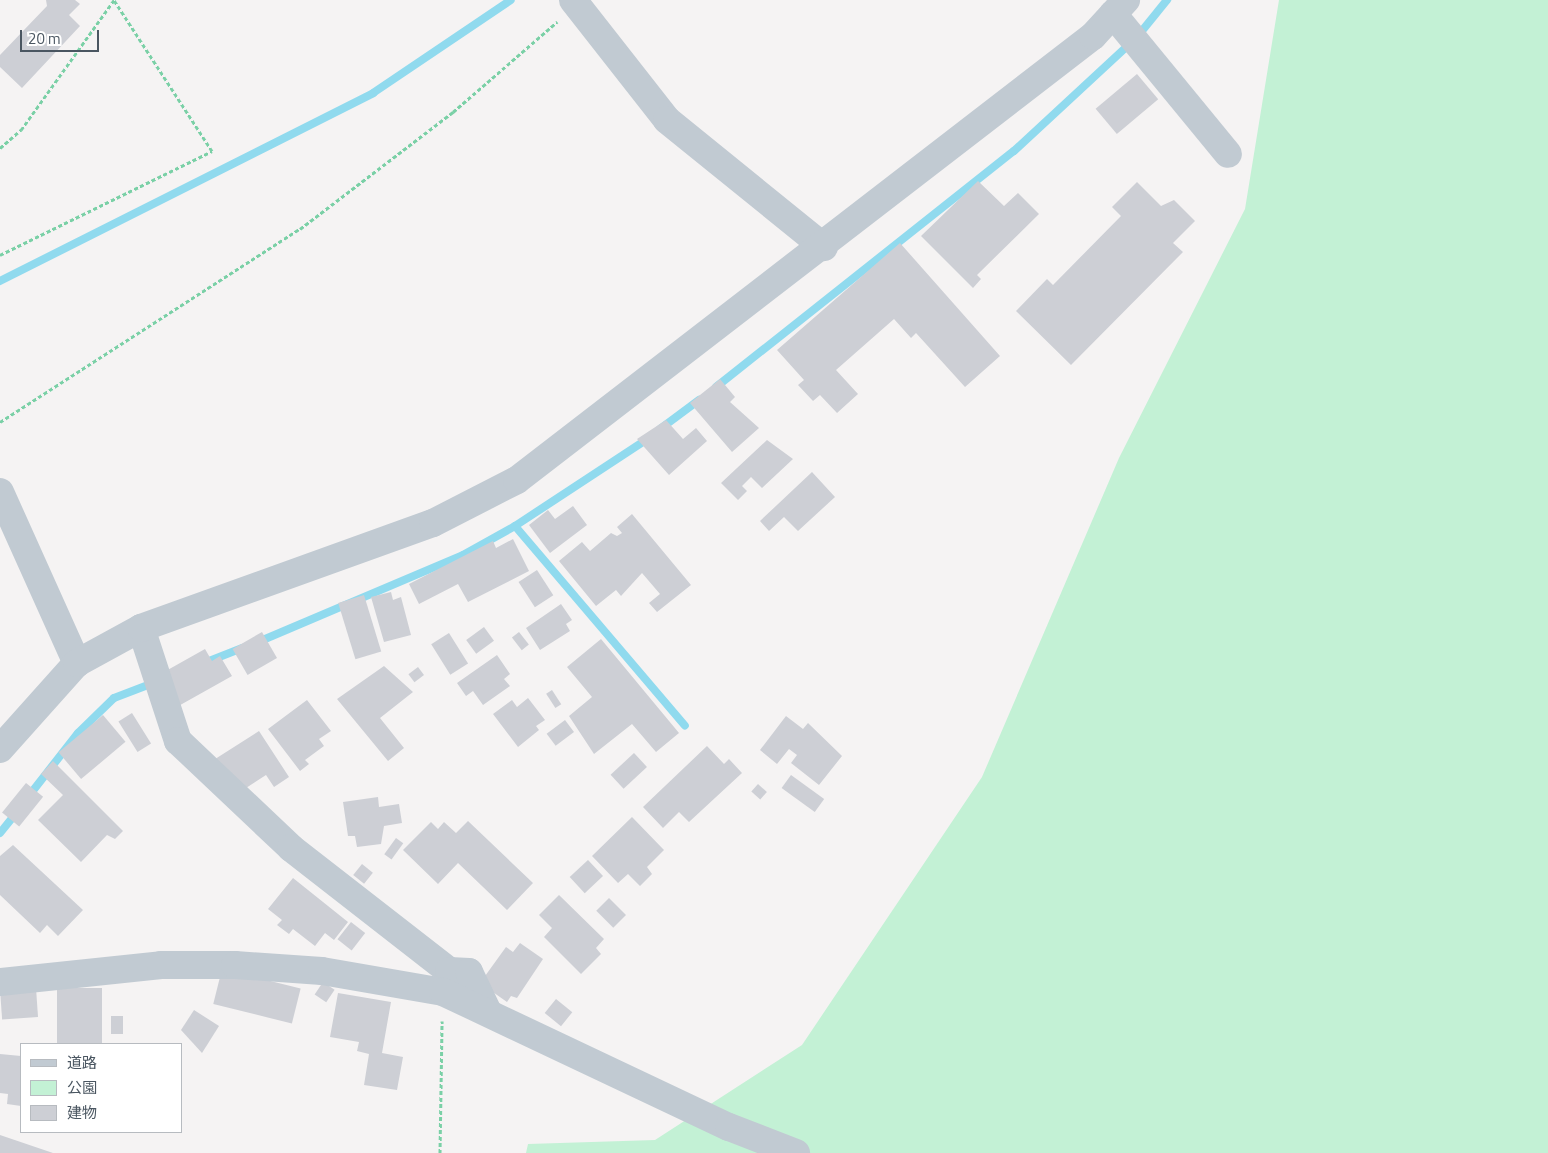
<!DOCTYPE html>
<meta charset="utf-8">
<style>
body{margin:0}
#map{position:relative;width:1548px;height:1153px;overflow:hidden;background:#f5f3f3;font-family:"Titillium Web","Noto Sans JP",sans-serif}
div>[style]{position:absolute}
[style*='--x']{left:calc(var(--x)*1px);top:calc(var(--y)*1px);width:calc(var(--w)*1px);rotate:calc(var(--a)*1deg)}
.green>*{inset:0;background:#c3f1d5}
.stream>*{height:8px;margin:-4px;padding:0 4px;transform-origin:4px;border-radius:4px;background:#90daee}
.building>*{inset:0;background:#cdcfd5;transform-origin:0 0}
.path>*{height:3px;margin-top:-1.5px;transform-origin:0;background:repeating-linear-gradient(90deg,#7ad0a6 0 4px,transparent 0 6.5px)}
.minor>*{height:28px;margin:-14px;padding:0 14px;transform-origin:14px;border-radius:14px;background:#c1cad2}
span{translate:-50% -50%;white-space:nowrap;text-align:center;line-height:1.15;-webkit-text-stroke:4px #fff;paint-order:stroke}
.legend{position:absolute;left:20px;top:1043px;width:162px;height:90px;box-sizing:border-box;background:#fff;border:1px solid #b7bbc0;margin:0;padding:6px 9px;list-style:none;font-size:15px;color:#4a5661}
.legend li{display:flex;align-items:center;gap:10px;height:25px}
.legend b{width:25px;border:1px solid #b7bbc0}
.scale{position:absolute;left:20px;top:30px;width:79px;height:22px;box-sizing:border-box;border:2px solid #4a5661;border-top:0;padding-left:6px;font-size:15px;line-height:18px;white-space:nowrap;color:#4a5661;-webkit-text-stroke:4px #fff;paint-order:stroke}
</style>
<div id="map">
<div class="green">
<div style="clip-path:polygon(1279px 0,1548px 0,1548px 1153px,526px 1153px,528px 1144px,655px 1140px,802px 1045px,982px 777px,1119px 458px,1245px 209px)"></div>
</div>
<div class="stream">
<div style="--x:0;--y:281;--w:418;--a:-26.7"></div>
<div style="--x:373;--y:93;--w:166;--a:-34"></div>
<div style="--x:716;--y:387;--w:380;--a:-38.4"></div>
<div style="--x:1014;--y:151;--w:168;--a:-42.8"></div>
<div style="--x:1137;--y:37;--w:48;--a:-51"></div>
<div style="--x:660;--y:429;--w:49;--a:-36.6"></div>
<div style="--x:515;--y:526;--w:160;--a:-33.3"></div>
<div style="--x:258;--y:642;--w:223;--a:-23"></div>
<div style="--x:463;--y:555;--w:60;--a:-29.1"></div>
<div style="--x:515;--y:526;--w:262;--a:49.6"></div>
<div style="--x:204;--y:663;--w:41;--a:-21.5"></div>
<div style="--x:28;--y:797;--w:81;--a:-52"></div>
<div style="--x:78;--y:733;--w:50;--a:-44.2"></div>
<div style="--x:114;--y:698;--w:42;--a:-21"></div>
<div style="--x:0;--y:833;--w:27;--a:-51"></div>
</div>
<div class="building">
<div style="clip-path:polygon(46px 0,75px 0,80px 4px,69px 15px,80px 26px,22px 88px,0 67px,0 55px,47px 6px)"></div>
<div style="left:1137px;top:74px;width:33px;height:54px;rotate:50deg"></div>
<div style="clip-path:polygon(978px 181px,1004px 206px,1018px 193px,1039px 214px,977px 275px,981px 279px,973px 288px,921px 236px)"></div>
<div style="clip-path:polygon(1137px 182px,1161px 206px,1174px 200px,1195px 221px,1173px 243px,1183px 252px,1071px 365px,1016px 311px,1047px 279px,1053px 285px,1121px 216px,1112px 207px)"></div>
<div style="clip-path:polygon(900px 243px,1000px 356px,965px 387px,916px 333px,911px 338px,894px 319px,836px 370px,858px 394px,837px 413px,820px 395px,813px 401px,798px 385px,804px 380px,777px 350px)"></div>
<div style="clip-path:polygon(720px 379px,735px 397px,730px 402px,759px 428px,732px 452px,690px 403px)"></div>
<div style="clip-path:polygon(666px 420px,683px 439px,696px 428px,707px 441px,669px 475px,637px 439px)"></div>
<div style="clip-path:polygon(767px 440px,793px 459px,762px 488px,751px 477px,742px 486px,747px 491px,738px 500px,721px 483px)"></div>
<div style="clip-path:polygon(812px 472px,835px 497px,798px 531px,784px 517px,769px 531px,760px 521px)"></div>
<div style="clip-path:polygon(573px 506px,587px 525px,550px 553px,529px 525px,548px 510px,555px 519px)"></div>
<div style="clip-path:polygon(632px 514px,691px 585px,657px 612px,649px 603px,660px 594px,642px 573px,621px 596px,616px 590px,596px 606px,559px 561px,582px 542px,590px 551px,611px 533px,617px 536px,622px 533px,617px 527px)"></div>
<div style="clip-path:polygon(513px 539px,529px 571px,468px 602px,458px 584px,419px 604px,409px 584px,493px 541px,496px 548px)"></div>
<div style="left:537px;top:570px;width:30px;height:22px;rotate:57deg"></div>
<div style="clip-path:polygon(391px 592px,393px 600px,401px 597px,411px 635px,384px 642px,371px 597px)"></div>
<div style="left:364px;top:595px;width:59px;height:27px;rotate:73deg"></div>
<div style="clip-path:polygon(561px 604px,572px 620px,566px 624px,570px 631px,540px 650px,526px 628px)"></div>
<div style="left:484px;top:627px;width:17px;height:22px;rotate:54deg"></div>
<div style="left:262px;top:632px;width:30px;height:34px;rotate:60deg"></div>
<div style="left:519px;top:632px;width:16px;height:9px;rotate:52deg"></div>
<div style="left:449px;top:633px;width:36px;height:21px;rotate:58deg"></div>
<div style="clip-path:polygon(601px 639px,679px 733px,656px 752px,632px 724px,594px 754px,569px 716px,592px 697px,567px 667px)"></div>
<div style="clip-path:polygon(205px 649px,212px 661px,220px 656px,232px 676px,166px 713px,148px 681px)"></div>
<div style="clip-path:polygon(497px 655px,510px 674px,504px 679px,510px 686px,483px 705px,473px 691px,466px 696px,457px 683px)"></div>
<div style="clip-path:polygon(384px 666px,413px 692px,380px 718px,404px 748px,388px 761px,337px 699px)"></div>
<div style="left:418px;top:667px;width:10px;height:12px;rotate:53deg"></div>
<div style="left:552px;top:690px;width:17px;height:7px;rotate:57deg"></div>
<div style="clip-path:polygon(528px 698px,545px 720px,536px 726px,539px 730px,518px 747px,493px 714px,512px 700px,517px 707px)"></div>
<div style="clip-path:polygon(307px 700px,331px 731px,319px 739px,324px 746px,305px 760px,309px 764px,300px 771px,268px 729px)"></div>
<div style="left:132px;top:713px;width:36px;height:16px;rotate:58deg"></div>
<div style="left:103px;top:715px;width:35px;height:58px;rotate:50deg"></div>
<div style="clip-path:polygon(786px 716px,803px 729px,808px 723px,842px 756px,819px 785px,791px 763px,797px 755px,789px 749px,777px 764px,760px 750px)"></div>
<div style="left:565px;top:720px;width:15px;height:23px;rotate:53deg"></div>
<div style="clip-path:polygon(259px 731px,289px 777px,274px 787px,266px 775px,246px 788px,212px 761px)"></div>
<div style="clip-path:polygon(707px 746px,724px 764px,729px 759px,742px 773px,689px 822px,679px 812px,663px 828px,643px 807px)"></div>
<div style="left:634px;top:753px;width:19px;height:32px;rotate:47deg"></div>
<div style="clip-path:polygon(53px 761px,123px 831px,115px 839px,107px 835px,81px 862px,38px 820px,63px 795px,41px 774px)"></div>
<div style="left:791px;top:775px;width:41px;height:16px;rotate:36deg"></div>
<div style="left:26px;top:783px;width:22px;height:38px;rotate:39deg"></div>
<div style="left:758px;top:784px;width:12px;height:10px;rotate:42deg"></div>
<div style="clip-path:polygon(378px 797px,379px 807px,399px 804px,402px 823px,384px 826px,381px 844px,357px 847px,355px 836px,348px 836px,343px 802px)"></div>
<div style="clip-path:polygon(632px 817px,664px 850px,647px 867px,652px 874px,640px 886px,628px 874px,618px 883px,592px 856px)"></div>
<div style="clip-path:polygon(468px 821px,533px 883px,507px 910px,458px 863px,438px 884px,403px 850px,431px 822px,438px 829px,444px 822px,456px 833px)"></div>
<div style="left:396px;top:838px;width:9px;height:20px;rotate:36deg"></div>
<div style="clip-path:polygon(13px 845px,83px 910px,58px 936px,47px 925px,40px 933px,0 895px,0 856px)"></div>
<div style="left:588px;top:860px;width:22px;height:25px;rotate:47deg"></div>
<div style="left:362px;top:864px;width:14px;height:14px;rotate:39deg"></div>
<div style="clip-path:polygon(293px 878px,348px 922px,334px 940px,325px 933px,315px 946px,293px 929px,289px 934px,277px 925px,282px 920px,268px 909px)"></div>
<div style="clip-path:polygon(559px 895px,604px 939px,596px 948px,601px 954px,581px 974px,544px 937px,552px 928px,539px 915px)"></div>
<div style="left:609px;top:898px;width:24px;height:18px;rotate:45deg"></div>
<div style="left:351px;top:922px;width:18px;height:22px;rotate:38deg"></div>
<div style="clip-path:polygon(520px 943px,543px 959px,517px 998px,511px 996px,507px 1002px,480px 983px,506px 947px,513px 952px)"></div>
<div style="left:222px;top:969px;width:81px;height:36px;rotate:14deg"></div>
<div style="left:323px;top:982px;width:14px;height:15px;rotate:34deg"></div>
<div style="left:36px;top:988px;width:29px;height:36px;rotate:86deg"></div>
<div style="left:57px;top:988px;width:45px;height:56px"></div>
<div style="clip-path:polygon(338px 993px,391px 1002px,382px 1053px,403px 1057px,397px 1090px,364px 1085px,369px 1054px,357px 1051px,359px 1042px,330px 1037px)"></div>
<div style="left:556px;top:999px;width:21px;height:18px;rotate:39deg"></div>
<div style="clip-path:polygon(194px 1010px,219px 1026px,202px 1053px,181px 1030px)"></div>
<div style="left:111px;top:1016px;width:12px;height:18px"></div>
<div style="clip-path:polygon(0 1054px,21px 1056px,21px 1106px,7px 1104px,8px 1094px,0 1093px)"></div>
<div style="clip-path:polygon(0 1135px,53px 1153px,0 1153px)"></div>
</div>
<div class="path">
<div style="--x:0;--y:148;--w:28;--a:-41"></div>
<div style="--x:21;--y:130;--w:160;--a:-54.4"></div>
<div style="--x:0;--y:255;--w:236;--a:-26.1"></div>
<div style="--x:212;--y:151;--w:180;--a:-123"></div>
<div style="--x:0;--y:422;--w:357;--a:-32.8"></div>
<div style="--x:300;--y:229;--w:193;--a:-37.4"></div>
<div style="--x:453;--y:112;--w:138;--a:-40.9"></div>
<div style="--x:440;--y:1153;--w:132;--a:-89.1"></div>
</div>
<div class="minor">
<div style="--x:573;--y:0;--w:152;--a:51.9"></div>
<div style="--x:667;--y:120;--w:202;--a:39"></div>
<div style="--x:1113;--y:14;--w:181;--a:50.6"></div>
<div style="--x:0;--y:492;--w:188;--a:65.8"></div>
<div style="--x:141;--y:628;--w:119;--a:71.9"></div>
<div style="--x:178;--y:741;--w:156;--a:43.4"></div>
<div style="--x:291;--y:848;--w:200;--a:37.9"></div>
<div style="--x:449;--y:971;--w:20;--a:3"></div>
<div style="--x:469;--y:972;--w:44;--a:64.6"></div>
<div style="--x:0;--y:749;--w:115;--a:-48.2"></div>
<div style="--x:77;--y:663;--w:73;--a:-28.7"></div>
<div style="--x:141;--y:628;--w:310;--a:-19.8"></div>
<div style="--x:433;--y:523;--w:94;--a:-27.1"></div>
<div style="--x:517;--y:480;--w:727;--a:-37.63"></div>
<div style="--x:1093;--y:36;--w:49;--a:-47.5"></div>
<div style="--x:0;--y:982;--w:162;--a:-6"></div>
<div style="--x:161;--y:965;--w:74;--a:0"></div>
<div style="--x:235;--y:965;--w:87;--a:3.9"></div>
<div style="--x:322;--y:971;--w:123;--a:9.8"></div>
<div style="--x:443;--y:992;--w:316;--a:25.3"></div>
<div style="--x:729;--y:1127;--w:72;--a:21.2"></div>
</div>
<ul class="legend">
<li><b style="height:6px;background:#c1cad2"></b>道路</li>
<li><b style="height:14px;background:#c3f1d5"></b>公園</li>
<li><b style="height:14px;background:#cdcfd5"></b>建物</li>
</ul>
<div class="scale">20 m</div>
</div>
